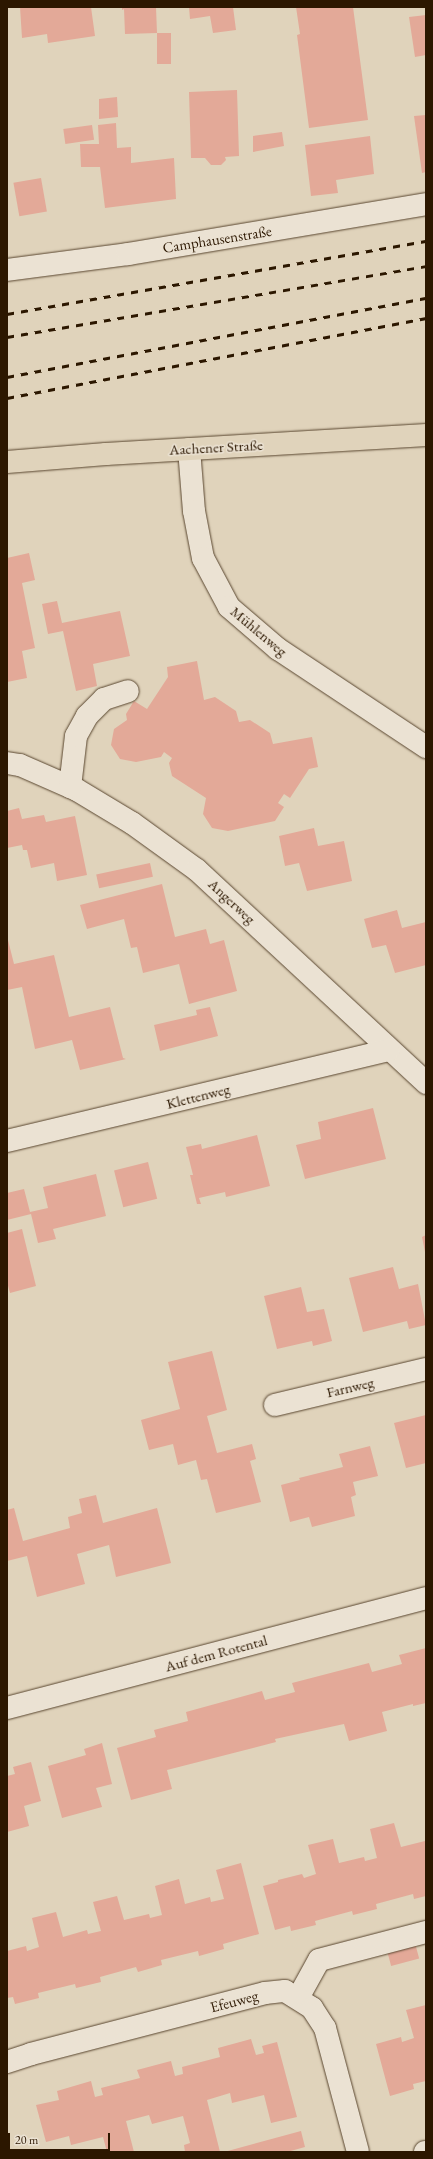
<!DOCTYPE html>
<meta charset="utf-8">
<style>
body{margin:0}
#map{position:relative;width:433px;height:2159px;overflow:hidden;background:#e0d3bb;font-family:"EB Garamond",serif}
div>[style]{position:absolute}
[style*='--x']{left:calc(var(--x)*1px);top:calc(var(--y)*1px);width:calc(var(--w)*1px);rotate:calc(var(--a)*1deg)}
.building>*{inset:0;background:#e3a998;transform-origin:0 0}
.roads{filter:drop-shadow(0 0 1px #59462f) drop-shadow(0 0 1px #59462f)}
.minor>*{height:22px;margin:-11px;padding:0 11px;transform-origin:11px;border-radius:11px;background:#ebe2d3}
.major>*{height:22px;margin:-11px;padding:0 11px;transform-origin:11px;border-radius:11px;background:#e0d3bb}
.rail>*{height:3px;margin-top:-1.5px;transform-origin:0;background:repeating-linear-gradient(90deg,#2c1700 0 7px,transparent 0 14px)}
span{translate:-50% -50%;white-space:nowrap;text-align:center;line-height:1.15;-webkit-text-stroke:3px #ebe2d3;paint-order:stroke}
.street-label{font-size:15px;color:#2c1700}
.frame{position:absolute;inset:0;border:8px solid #2c1700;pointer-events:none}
.scale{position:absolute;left:8px;top:2133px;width:102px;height:18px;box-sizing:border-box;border:2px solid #2c1700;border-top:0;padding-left:5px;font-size:12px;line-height:14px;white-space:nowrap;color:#2c1700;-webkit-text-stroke:3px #ebe2d3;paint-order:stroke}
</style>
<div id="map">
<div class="building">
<div style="clip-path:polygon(20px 7px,91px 7px,95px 36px,48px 43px,47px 34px,22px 38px)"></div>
<div style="clip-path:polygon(122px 7px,156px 7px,157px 33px,125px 34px,124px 9px,122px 10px)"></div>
<div style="clip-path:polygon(189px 7px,233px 7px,236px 30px,213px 33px,210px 16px,190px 19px)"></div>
<div style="clip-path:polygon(296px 7px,353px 7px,368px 120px,309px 128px,297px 35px,300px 34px)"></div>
<div style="clip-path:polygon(426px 15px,426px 55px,415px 57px,409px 17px)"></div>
<div style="left:157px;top:33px;width:14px;height:31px"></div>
<div style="clip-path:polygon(237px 90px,239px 156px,225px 157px,226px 160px,221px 165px,211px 165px,205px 158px,191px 158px,189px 92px)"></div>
<div style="clip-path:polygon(117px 97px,118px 117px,99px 119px,99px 99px)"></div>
<div style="clip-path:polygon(426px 115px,426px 172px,422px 173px,414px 116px)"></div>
<div style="clip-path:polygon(116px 123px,117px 148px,131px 147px,131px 163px,174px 158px,176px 199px,105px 208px,100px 167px,81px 167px,80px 144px,99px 144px,98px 125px)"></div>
<div style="left:92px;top:125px;width:15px;height:29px;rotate:82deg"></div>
<div style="clip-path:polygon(282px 132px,284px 146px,253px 152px,253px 136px)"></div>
<div style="clip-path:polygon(370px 136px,374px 174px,336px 180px,338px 193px,311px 196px,305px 145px)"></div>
<div style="left:41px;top:178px;width:34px;height:28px;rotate:80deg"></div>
<div style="clip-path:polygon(29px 553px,35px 580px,22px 583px,35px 648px,22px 651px,27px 678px,7px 682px,7px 558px)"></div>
<div style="clip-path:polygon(57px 601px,62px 623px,120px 611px,130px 656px,93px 664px,97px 686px,76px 691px,63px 631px,48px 634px,42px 604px)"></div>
<div style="clip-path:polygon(197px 661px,204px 700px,215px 697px,236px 711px,239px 722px,250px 720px,270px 733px,273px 744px,312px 737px,318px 767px,309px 769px,290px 798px,284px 794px,278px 803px,284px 807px,275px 821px,228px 831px,212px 828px,203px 814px,206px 798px,172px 776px,169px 763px,172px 758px,164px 752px,161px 757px,136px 762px,120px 759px,111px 745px,114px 729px,127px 720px,126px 714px,134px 701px,147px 709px,168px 677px,167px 667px)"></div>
<div style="clip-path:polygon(19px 808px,22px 819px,44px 815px,46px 822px,75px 816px,87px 875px,57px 881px,54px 863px,31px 868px,27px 850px,23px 850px,22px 845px,7px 848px,7px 811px)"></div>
<div style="clip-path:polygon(314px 828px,318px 846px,344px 841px,352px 881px,307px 891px,299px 863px,285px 866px,279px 836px)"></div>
<div style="left:150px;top:863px;width:14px;height:55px;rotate:78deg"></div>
<div style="clip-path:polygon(162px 884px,175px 937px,206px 929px,210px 944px,224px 940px,237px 991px,189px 1004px,179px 964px,143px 973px,137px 947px,131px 948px,124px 919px,87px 929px,80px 905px)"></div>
<div style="clip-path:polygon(397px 910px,402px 928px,426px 922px,426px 965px,395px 973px,386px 945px,372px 948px,364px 919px)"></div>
<div style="clip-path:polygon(7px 936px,14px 964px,54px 955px,69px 1017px,110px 1007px,123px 1058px,126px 1059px,80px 1070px,72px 1040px,35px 1049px,22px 987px,7px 990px)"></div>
<div style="clip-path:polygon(210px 1007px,218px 1036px,160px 1051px,154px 1025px,197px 1015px,196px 1010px)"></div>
<div style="clip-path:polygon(373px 1108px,386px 1159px,305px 1179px,296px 1145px,321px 1139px,318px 1122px)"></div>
<div style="clip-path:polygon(257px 1135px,270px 1186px,226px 1197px,225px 1192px,199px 1198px,201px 1204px,197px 1204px,190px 1175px,193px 1175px,186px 1147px,201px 1144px,202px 1149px)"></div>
<div style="left:148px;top:1162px;width:38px;height:35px;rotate:76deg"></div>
<div style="clip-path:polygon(96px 1174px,106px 1216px,53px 1229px,56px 1239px,38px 1243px,31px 1214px,7px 1220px,7px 1193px,24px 1189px,30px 1212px,48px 1208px,43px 1187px)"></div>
<div style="clip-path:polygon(22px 1229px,36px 1286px,10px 1293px,7px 1282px,7px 1233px)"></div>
<div style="clip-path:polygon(426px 1235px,426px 1252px,425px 1252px,422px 1237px)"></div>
<div style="clip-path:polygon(393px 1267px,399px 1289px,418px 1284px,426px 1325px,409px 1329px,407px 1321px,363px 1332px,349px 1278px)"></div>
<div style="clip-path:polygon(301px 1287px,307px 1312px,324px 1309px,332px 1341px,313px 1346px,312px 1341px,277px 1349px,264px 1296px)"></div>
<div style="clip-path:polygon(212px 1351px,227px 1410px,207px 1416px,217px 1453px,252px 1444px,256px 1459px,250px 1461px,261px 1502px,216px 1513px,207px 1479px,201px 1480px,196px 1460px,178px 1465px,173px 1444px,149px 1450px,141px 1420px,180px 1409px,168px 1362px)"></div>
<div style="clip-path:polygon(426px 1415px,426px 1463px,406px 1468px,394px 1423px)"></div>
<div style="clip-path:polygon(370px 1446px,378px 1476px,353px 1482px,356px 1495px,351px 1497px,355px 1516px,312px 1527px,309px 1517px,290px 1522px,281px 1485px,300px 1480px,299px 1478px,343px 1467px,339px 1454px)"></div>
<div style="clip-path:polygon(96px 1495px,103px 1523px,157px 1508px,171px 1563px,116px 1577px,109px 1545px,77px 1554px,85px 1584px,37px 1597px,27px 1556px,7px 1561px,7px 1510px,14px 1508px,23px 1541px,70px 1528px,68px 1517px,82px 1513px,79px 1499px)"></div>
<div style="clip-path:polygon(426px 1648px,426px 1703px,413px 1706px,413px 1704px,382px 1712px,387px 1731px,349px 1741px,344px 1724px,275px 1739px,276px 1742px,167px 1770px,172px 1789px,131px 1800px,117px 1748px,156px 1737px,154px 1730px,188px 1721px,186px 1712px,262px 1691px,265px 1700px,295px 1692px,292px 1683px,369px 1663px,372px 1672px,402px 1664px,399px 1655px)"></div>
<div style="clip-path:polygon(102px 1743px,112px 1784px,96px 1788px,102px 1807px,62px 1818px,48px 1766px,86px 1755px,84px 1749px)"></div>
<div style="clip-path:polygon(31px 1762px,41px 1801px,24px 1806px,29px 1826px,7px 1832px,7px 1776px,15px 1774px,13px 1767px)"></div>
<div style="clip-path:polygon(394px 1823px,401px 1847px,425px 1841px,426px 1896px,414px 1899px,413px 1894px,376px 1904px,377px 1909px,353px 1915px,352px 1911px,315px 1921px,316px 1925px,291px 1931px,290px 1926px,275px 1930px,263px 1886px,278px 1882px,278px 1880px,302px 1874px,304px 1878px,316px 1874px,308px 1845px,333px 1839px,339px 1863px,364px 1857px,365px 1861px,377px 1858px,370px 1829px)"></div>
<div style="clip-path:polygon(241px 1863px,259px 1934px,223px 1944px,224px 1949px,199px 1956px,198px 1951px,161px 1960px,162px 1965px,138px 1972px,136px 1967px,100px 1977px,101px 1982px,76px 1988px,75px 1984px,38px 1993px,39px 1998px,15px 2004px,13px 1997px,7px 1998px,7px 1951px,26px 1946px,27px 1951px,39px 1947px,32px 1918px,56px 1912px,63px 1937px,87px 1930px,88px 1934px,101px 1931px,93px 1902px,117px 1896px,124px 1920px,149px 1914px,150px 1918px,162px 1915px,155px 1886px,179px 1879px,185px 1904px,210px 1897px,211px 1902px,224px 1899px,216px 1870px)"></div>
<div style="left:415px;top:1943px;width:16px;height:29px;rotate:75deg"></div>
<div style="clip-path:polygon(426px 2005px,426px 2081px,413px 2084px,414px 2089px,390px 2096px,376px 2044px,401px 2037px,402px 2042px,414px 2038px,406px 2010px)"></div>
<div style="clip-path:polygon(251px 2039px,256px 2055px,264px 2053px,262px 2046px,277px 2042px,297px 2117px,271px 2123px,264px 2095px,232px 2103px,230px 2093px,207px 2100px,220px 2152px,185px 2152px,184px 2145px,190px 2143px,183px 2116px,152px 2124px,149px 2115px,126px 2121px,134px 2152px,107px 2152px,103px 2137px,71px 2145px,69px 2136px,46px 2142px,36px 2105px,59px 2100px,57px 2091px,91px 2081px,95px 2097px,103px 2095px,101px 2088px,140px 2078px,137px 2070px,171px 2061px,175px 2076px,183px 2074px,182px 2067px,220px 2057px,218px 2048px)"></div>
<div style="clip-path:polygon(301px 2131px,305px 2147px,287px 2152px,224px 2152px)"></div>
</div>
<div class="roads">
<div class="minor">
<div style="--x:7;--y:270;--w:122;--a:-7.5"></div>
<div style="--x:128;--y:254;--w:302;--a:-9.5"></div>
<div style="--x:189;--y:449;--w:62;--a:85.4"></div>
<div style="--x:194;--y:511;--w:48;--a:79.2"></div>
<div style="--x:203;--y:558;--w:55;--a:62"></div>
<div style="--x:229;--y:607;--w:65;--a:40.6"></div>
<div style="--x:278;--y:649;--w:178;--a:33.5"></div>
<div style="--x:7;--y:763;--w:13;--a:9"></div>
<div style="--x:20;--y:765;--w:62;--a:23.7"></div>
<div style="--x:77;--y:790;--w:64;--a:31"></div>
<div style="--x:132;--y:823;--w:80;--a:35.9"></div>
<div style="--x:197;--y:870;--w:313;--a:42.9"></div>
<div style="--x:70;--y:787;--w:51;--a:-83.3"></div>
<div style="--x:76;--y:736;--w:23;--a:-61"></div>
<div style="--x:87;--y:716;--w:24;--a:-45"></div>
<div style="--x:104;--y:699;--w:25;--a:-18"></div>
<div style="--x:7;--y:1141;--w:392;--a:-13.4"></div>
<div style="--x:275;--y:1405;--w:155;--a:-13.4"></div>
<div style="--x:7;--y:1708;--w:433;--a:-14.7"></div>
<div style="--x:298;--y:1998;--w:43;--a:-61.1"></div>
<div style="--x:319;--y:1960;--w:111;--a:-14.7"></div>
<div style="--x:7;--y:2062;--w:25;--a:-18"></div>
<div style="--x:31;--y:2054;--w:242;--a:-14.6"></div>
<div style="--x:265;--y:1993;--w:20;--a:-6"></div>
<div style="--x:285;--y:1991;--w:32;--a:32"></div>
<div style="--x:312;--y:2008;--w:24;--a:57"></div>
<div style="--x:325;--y:2028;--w:128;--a:75.1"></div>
<div style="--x:425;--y:2152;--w:1;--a:0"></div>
</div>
<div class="major">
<div style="--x:7;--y:462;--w:99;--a:-4.6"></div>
<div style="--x:106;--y:454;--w:321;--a:-3.4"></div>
</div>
</div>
<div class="rail">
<div style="--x:7;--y:314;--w:425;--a:-9.9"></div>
<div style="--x:7;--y:337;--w:425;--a:-9.6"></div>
<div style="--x:7;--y:377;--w:426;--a:-10.7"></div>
<div style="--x:7;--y:398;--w:427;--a:-10.8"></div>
</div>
<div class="street-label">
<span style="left:217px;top:239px;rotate:-9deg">Camphausenstraße</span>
<span style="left:216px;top:447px;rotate:-3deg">Aachener Straße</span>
<span style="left:259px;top:631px;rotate:40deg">Mühlenweg</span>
<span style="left:232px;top:901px;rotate:43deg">Angerweg</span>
<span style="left:198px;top:1096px;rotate:-14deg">Klettenweg</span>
<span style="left:350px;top:1387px;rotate:-13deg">Farnweg</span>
<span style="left:216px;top:1653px;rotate:-15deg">Auf dem Rotental</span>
<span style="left:234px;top:2001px;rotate:-15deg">Efeuweg</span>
</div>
<div class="frame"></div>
<div class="scale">20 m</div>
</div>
